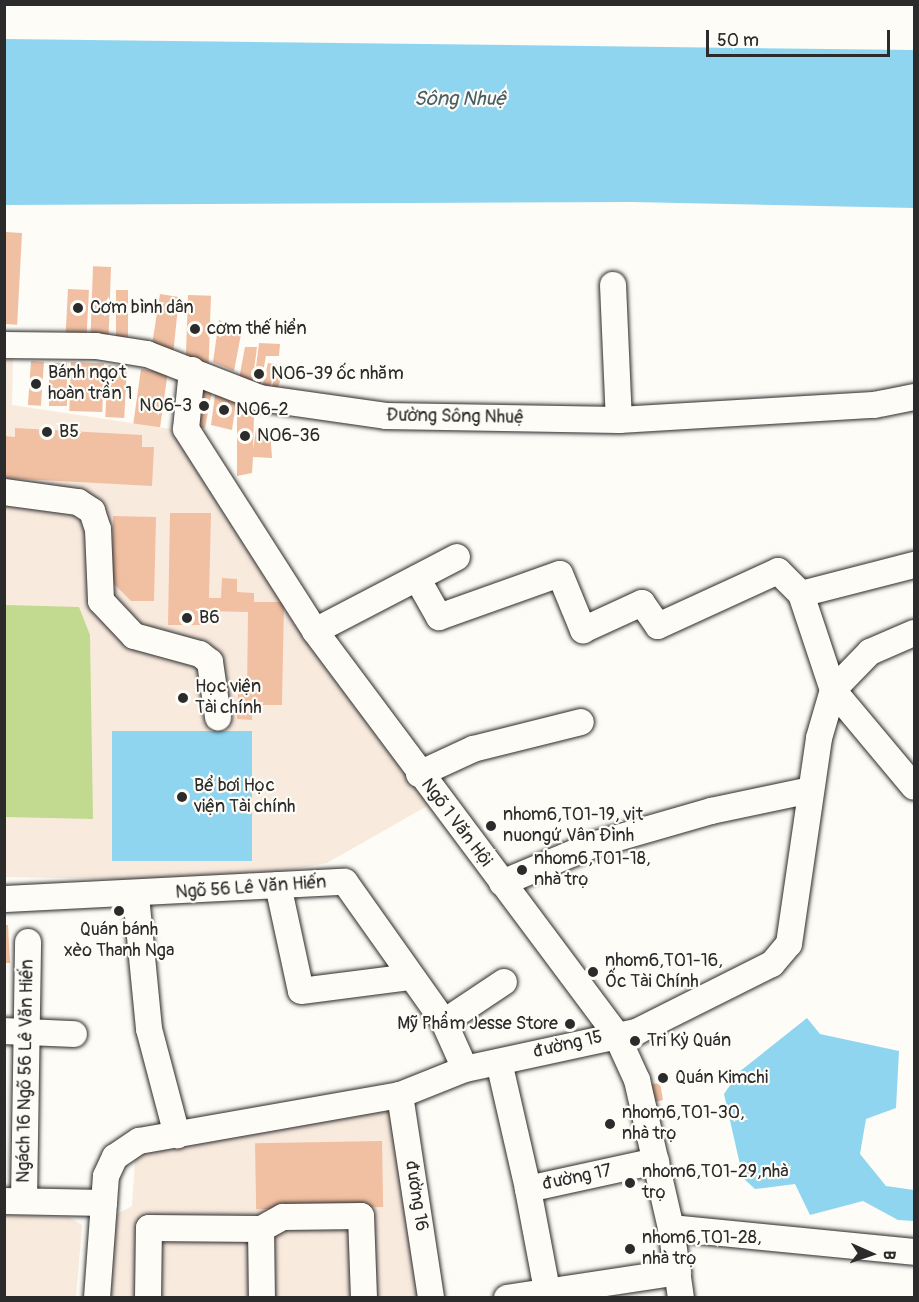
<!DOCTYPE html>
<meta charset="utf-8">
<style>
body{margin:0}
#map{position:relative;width:919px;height:1302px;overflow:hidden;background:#fdfcf7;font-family:Pangolin,sans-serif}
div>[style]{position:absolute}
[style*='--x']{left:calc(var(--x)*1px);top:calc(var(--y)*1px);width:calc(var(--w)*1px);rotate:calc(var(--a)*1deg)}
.built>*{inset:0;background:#f9eade}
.green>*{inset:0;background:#c1da90}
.water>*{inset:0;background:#8fd5f0;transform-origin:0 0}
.building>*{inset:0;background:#f1bfa2;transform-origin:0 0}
.roads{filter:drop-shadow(0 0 2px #2b2b2b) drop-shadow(0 0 2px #2b2b2b)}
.minor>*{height:26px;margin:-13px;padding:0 13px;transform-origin:13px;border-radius:13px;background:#fdfcf7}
.dots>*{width:16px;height:16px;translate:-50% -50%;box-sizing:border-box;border:3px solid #fdfcf7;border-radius:50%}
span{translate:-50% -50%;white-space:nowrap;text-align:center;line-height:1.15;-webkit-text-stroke:4.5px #fdfcf7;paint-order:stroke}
.poi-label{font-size:18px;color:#2b2b2b}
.left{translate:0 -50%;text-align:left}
.right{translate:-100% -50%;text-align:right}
.street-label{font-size:18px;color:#2b2b2b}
.water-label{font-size:20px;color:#495e66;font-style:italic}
.frame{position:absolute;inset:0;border:6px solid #2b2b2b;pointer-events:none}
.north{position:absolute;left:841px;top:1224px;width:60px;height:60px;-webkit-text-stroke:4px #fdfcf7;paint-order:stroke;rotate:93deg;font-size:16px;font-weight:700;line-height:24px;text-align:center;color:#2b2b2b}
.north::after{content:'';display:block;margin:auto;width:21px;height:27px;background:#2b2b2b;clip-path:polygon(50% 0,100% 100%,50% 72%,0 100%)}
.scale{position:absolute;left:706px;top:30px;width:184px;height:27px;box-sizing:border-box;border:3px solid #2b2b2b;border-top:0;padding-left:8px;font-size:18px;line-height:21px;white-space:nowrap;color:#2b2b2b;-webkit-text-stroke:4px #fdfcf7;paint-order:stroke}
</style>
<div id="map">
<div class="built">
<div style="clip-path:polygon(4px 355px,13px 355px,12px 405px,178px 430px,436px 801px,327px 863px,230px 881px,5px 877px)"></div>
<div style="clip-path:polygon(395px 1106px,427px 1297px,92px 1298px,100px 1223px,132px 1206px,136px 1145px)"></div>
<div style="clip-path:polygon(5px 1215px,69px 1217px,82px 1225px,76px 1297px,5px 1297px)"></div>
</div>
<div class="green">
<div style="clip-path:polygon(5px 605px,79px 607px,90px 635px,93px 819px,5px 817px)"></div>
</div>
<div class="water">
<div style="clip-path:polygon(5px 39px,914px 50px,914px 208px,631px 202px,5px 205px)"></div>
<div style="left:252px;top:731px;width:130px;height:140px;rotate:90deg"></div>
<div style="clip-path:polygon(807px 1018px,820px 1034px,899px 1051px,896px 1108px,866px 1119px,860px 1154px,886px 1186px,914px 1190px,914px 1221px,898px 1220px,863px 1201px,810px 1215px,795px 1184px,755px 1189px,743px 1178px,724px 1094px,739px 1072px)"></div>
</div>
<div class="building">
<div style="left:5px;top:232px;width:17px;height:92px;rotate:3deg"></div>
<div style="left:111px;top:267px;width:78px;height:18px;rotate:92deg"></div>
<div style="left:68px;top:289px;width:21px;height:52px;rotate:3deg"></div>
<div style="left:116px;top:290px;width:12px;height:55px"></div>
<div style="clip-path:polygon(160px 294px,179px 297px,173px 355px,151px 351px)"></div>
<div style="left:188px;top:295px;width:23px;height:67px;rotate:2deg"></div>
<div style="clip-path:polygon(219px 320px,242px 329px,234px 371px,213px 362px)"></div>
<div style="clip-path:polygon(259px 343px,280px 344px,279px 356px,266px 356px,259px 392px,253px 391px)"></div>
<div style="clip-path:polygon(245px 347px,257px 347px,252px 386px,239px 379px)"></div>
<div style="left:31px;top:361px;width:13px;height:44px;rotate:4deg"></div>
<div style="left:71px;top:362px;width:33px;height:49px;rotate:2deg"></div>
<div style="left:49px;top:363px;width:18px;height:43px"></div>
<div style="clip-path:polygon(268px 363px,277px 365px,268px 393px,261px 392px)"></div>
<div style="left:108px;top:365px;width:19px;height:52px;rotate:3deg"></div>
<div style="left:279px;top:365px;width:6px;height:30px;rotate:18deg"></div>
<div style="left:141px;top:369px;width:27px;height:55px;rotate:8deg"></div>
<div style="clip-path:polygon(201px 381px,213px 385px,205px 428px,197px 427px)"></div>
<div style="clip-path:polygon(216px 388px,237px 395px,232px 430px,211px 425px)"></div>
<div style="clip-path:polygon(237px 414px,254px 415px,253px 450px,256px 429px,270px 428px,272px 458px,253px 457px,252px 473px,237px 476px)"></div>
<div style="clip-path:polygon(15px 428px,142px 435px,142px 447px,154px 447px,152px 486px,4px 478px,4px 436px,15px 437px)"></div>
<div style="clip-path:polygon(170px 513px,211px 513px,209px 598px,221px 598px,222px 578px,237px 579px,237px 592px,254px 593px,254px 602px,284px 602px,282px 705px,252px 705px,252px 720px,237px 719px,238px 694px,247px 694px,248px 612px,207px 611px,206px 625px,168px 625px)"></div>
<div style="clip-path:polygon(113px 516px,156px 517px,154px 601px,131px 601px,112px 582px)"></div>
<div style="clip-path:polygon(4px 925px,8px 925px,10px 963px,4px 963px)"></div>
<div style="clip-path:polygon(660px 1083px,663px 1100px,647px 1104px,643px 1085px)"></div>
<div style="left:382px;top:1141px;width:66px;height:127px;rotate:89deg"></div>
</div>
<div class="roads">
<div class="minor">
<div style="--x:613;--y:285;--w:135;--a:87.5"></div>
<div style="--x:4;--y:345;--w:92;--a:0.6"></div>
<div style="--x:96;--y:346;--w:52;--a:8.9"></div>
<div style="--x:147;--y:354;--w:121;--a:21.3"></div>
<div style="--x:260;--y:398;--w:127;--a:8.1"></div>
<div style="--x:386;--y:416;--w:233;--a:1"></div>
<div style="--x:619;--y:420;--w:255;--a:-3.4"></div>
<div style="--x:874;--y:405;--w:41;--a:-11.3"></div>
<div style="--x:192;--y:370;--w:59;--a:95.8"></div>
<div style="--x:186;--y:429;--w:240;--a:57.4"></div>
<div style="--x:315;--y:631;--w:503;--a:53.24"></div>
<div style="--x:616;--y:1034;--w:51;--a:65.5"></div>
<div style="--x:637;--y:1080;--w:152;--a:77.1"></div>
<div style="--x:671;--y:1228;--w:71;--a:81.9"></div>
<div style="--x:4;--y:492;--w:75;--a:7.7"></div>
<div style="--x:78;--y:502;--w:17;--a:33"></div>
<div style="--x:92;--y:511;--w:19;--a:72"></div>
<div style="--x:98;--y:529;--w:72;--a:87.6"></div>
<div style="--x:101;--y:601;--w:48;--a:46.7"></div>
<div style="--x:134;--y:636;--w:68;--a:15.3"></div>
<div style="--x:200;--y:654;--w:13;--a:39"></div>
<div style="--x:210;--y:662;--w:56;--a:81.7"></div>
<div style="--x:417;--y:578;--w:45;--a:60.6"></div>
<div style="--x:439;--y:617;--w:128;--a:-19.6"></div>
<div style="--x:560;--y:574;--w:61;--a:67.7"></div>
<div style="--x:583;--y:630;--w:65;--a:-24.6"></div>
<div style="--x:642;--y:603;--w:28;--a:55"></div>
<div style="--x:658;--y:626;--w:132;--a:-24.6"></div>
<div style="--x:778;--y:571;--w:33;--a:45"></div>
<div style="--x:801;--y:594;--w:101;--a:71.6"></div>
<div style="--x:833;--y:690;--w:126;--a:50.1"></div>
<div style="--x:801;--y:594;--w:117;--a:-14.4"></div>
<div style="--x:315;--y:631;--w:160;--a:-27.5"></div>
<div style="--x:419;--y:774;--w:60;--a:-24.8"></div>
<div style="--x:473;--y:749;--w:111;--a:-14"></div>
<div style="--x:502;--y:883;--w:99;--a:-22.7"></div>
<div style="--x:593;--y:845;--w:123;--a:-16.1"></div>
<div style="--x:711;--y:811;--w:102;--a:-11.9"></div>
<div style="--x:278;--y:885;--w:108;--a:77.8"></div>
<div style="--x:301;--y:991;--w:111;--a:-7.3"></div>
<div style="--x:136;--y:896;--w:134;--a:84.4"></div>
<div style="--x:149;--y:1029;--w:110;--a:75.2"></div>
<div style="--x:4;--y:899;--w:341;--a:-2.9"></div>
<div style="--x:345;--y:882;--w:171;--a:54.7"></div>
<div style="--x:444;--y:1022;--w:51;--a:65.9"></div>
<div style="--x:444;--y:1022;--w:72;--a:-33.7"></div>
<div style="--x:4;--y:1031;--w:70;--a:2.5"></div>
<div style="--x:499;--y:1062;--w:130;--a:77.1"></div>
<div style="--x:400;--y:1095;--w:205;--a:81.3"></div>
<div style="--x:4;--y:1201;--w:100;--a:1.1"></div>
<div style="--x:24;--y:1201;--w:259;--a:-89.1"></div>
<div style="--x:671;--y:1228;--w:244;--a:5.6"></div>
<div style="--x:261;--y:1229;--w:25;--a:-29"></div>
<div style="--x:283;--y:1217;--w:78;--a:-0.7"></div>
<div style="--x:361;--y:1216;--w:82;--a:87.9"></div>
<div style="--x:547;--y:1290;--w:103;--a:-100.7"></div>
<div style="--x:528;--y:1189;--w:131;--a:-12.3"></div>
<div style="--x:97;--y:1298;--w:122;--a:-85.8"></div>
<div style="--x:106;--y:1176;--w:21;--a:-65"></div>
<div style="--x:115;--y:1157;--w:29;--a:-34"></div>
<div style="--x:139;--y:1141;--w:265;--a:-10"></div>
<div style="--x:400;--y:1095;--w:70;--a:-21.8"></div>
<div style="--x:465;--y:1069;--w:175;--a:-12.2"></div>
<div style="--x:636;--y:1032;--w:152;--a:-26.6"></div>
<div style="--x:772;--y:964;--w:26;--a:-50"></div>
<div style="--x:789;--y:944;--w:208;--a:-81.7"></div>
<div style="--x:819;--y:738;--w:50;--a:-73.7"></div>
<div style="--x:833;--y:690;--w:53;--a:-45.8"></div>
<div style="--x:870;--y:652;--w:48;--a:-23.4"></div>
<div style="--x:148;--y:1298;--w:70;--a:-89.2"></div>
<div style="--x:149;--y:1228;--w:112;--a:0.5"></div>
<div style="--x:261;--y:1229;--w:69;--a:89.2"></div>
<div style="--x:507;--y:1298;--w:173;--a:-8.6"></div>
</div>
</div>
<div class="dots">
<div style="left:78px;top:308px;background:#2b2b2b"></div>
<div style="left:195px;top:329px;background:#2b2b2b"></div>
<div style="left:259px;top:374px;background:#2b2b2b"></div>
<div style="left:36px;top:384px;background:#2b2b2b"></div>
<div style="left:204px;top:406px;background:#2b2b2b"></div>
<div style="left:224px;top:410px;background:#2b2b2b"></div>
<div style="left:47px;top:432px;background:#2b2b2b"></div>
<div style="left:245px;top:436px;background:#2b2b2b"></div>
<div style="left:187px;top:618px;background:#2b2b2b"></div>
<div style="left:183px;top:698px;background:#2b2b2b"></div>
<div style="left:182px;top:797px;background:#2b2b2b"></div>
<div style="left:491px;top:826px;background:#2b2b2b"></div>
<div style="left:522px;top:870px;background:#2b2b2b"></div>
<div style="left:119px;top:911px;background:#2b2b2b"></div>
<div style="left:593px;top:972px;background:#2b2b2b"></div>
<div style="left:570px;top:1024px;background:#2b2b2b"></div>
<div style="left:635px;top:1041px;background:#2b2b2b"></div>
<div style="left:663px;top:1078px;background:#2b2b2b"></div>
<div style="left:610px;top:1124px;background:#2b2b2b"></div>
<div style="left:630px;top:1183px;background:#2b2b2b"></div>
<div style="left:630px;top:1249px;background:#2b2b2b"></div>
</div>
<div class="poi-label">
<span class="left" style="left:90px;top:308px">Cơm bình dân</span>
<span class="left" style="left:207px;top:329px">cơm thế hiển</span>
<span class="left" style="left:48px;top:384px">Bánh ngọt<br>hoàn trần 1</span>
<span class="left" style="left:271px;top:374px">N06-39 ốc nhăm</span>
<span class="right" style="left:192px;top:406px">N06-3</span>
<span class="left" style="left:236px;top:410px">N06-2</span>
<span class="left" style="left:59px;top:432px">B5</span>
<span class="left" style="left:257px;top:436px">N06-36</span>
<span class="left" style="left:199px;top:618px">B6</span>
<span class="left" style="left:195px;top:698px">Học viện<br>Tài chính</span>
<span class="left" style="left:194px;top:797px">Bể bơi Học<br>viện Tài chính</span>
<span class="left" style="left:503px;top:826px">nhom6,T01-19, vịt<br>nuongứ Vân Đình</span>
<span class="left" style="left:534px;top:870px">nhom6,T01-18,<br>nhà trọ</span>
<span style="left:119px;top:941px">Quán bánh<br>xèo Thanh Nga</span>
<span class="left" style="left:605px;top:972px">nhom6,T01-16,<br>Ốc Tài Chính</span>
<span class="right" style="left:558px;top:1024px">Mỹ Phẩm Jesse Store</span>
<span class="left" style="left:647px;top:1041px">Tri Kỷ Quán</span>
<span class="left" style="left:675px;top:1078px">Quán Kimchi</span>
<span class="left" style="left:622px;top:1124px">nhom6,T01-30,<br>nhà trọ</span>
<span class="left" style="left:642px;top:1183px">nhom6,T01-29,nhà<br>trọ</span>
<span class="left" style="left:642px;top:1249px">nhom6,T01-28,<br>nhà trọ</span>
</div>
<div class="street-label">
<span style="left:455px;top:417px;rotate:1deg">Đường Sông Nhuệ</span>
<span style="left:456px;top:823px;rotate:53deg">Ngõ 1 Văn Hội</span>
<span style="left:251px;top:888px;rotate:-4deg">Ngõ 56 Lê Văn Hiến</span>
<span style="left:568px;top:1045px;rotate:-13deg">đường 15</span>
<span style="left:26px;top:1071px;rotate:-89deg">Ngách 16 Ngõ 56 Lê Văn Hiến</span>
<span style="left:577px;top:1178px;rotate:-12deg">đường 17</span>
<span style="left:416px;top:1196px;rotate:81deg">đường 16</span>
</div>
<div class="water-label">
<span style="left:460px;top:98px">Sông Nhuệ</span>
</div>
<div class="frame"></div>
<div class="north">B</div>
<div class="scale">50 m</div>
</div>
